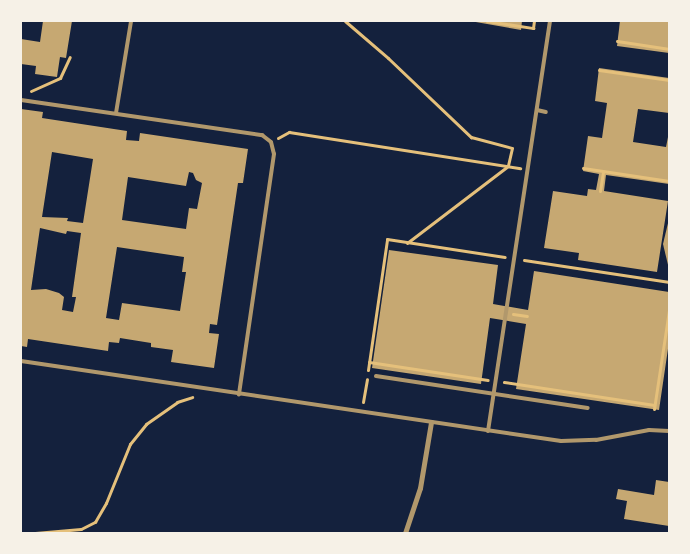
<!DOCTYPE html>
<style>
body{margin:0}
#map{position:relative;width:690px;height:554px;overflow:hidden;background:#14213d;font-family:"Archivo Narrow",sans-serif}
div>[style]{position:absolute}
[style*='--x']{left:calc(var(--x)*1px);top:calc(var(--y)*1px);width:calc(var(--w)*1px);rotate:calc(var(--a)*1deg)}
.building>*{inset:0;background:#c6a872}
.path>*{height:3px;margin:-1.5px;padding:0 1.5px;transform-origin:1.5px;border-radius:1.5px;background:#e5c07b}
.service>*{height:4px;margin:-2px;padding:0 2px;transform-origin:2px;border-radius:2px;background:#b1986c}
.minor>*{height:5px;margin:-2.5px;padding:0 2.5px;transform-origin:2.5px;border-radius:2.5px;background:#b1986c}
span{translate:-50% -50%;white-space:nowrap;text-align:center;line-height:1.15;-webkit-text-stroke:4px #f6f1e7;paint-order:stroke}
.frame{position:absolute;inset:0;border:22px solid #f6f1e7;pointer-events:none}
</style>
<div id="map">
<div class="building">
<div style="clip-path:polygon(43px 21px,72px 21px,66px 58px,60px 57px,57px 77px,35px 74px,36px 66px,21px 64px,21px 39px,40px 42px)"></div>
<div style="clip-path:polygon(470px 21px,522px 21px,521px 30px)"></div>
<div style="clip-path:polygon(620px 21px,669px 21px,669px 53px,617px 46px)"></div>
<div style="clip-path:polygon(599px 68px,669px 78px,669px 113px,638px 109px,633px 142px,666px 147px,669px 132px,669px 184px,606px 175px,604px 191px,668px 201px,657px 272px,578px 260px,579px 253px,544px 248px,553px 191px,587px 196px,588px 189px,596px 190px,599px 174px,583px 171px,588px 136px,602px 138px,607px 103px,595px 101px)"></div>
<div style="clip-path:polygon(evenodd,21px 109px,43px 112px,42px 118px,127px 131px,126px 140px,139px 141px,140px 133px,248px 149px,243px 183px,238px 183px,217px 325px,210px 324px,209px 333px,219px 334px,214px 368px,171px 362px,173px 350px,151px 347px,151px 343px,120px 338px,119px 343px,109px 342px,108px 351px,28px 339px,27px 347px,21px 346px,21px 109px,52px 152px,93px 159px,83px 223px,67px 221px,68px 218px,42px 217px,52px 152px,21px 109px,189px 172px,193px 173px,196px 180px,202px 183px,197px 209px,189px 208px,186px 229px,122px 220px,128px 177px,186px 186px,189px 172px,21px 109px,40px 228px,66px 234px,67px 231px,81px 233px,72px 297px,76px 297px,73px 312px,62px 310px,64px 297px,59px 293px,46px 289px,31px 290px,40px 228px,21px 109px,117px 247px,184px 257px,182px 272px,186px 272px,180px 311px,122px 303px,119px 320px,106px 318px,117px 247px)"></div>
<div style="clip-path:polygon(669px 219px,669px 269px,663px 244px)"></div>
<div style="clip-path:polygon(389px 250px,498px 265px,493px 304px,528px 310px,534px 271px,669px 292px,669px 342px,659px 410px,516px 389px,526px 324px,490px 318px,481px 384px,372px 368px)"></div>
<div style="clip-path:polygon(656px 480px,669px 482px,669px 526px,624px 519px,627px 501px,616px 499px,618px 489px,654px 495px)"></div>
</div>
<div class="path">
<div style="--x:345;--y:21;--w:57;--a:40.7"></div>
<div style="--x:388;--y:58;--w:115;--a:43.6"></div>
<div style="--x:471;--y:137;--w:42;--a:15"></div>
<div style="--x:512;--y:148;--w:18;--a:103"></div>
<div style="--x:508;--y:166;--w:127;--a:142.7"></div>
<div style="--x:487;--y:21;--w:47;--a:8.7"></div>
<div style="--x:533;--y:28;--w:7;--a:-82"></div>
<div style="--x:617;--y:41;--w:53;--a:8.7"></div>
<div style="--x:599;--y:70;--w:71;--a:8.1"></div>
<div style="--x:31;--y:91;--w:32;--a:-24"></div>
<div style="--x:60;--y:78;--w:23;--a:-65"></div>
<div style="--x:278;--y:138;--w:13;--a:-29"></div>
<div style="--x:289;--y:132;--w:234;--a:8.9"></div>
<div style="--x:583;--y:168;--w:87;--a:8.6"></div>
<div style="--x:600;--y:191;--w:20;--a:-81"></div>
<div style="--x:669;--y:234;--w:20;--a:90"></div>
<div style="--x:524;--y:260;--w:147;--a:8.6"></div>
<div style="--x:513;--y:314;--w:14;--a:8"></div>
<div style="--x:369;--y:362;--w:120;--a:8.6"></div>
<div style="--x:368;--y:370;--w:132;--a:-81.7"></div>
<div style="--x:387;--y:239;--w:119;--a:8.7"></div>
<div style="--x:504;--y:382;--w:152;--a:8.7"></div>
<div style="--x:363;--y:402;--w:23;--a:-80"></div>
<div style="--x:654;--y:409;--w:100;--a:-81.4"></div>
<div style="--x:35;--y:533;--w:46;--a:-5"></div>
<div style="--x:81;--y:529;--w:16;--a:-27"></div>
<div style="--x:95;--y:522;--w:22;--a:-60"></div>
<div style="--x:106;--y:503;--w:64;--a:-67.9"></div>
<div style="--x:130;--y:444;--w:26;--a:-51"></div>
<div style="--x:146;--y:424;--w:38;--a:-35"></div>
<div style="--x:177;--y:402;--w:16;--a:-18"></div>
</div>
<div class="service">
<div style="--x:21;--y:100;--w:244;--a:8.3"></div>
<div style="--x:262;--y:135;--w:11;--a:38"></div>
<div style="--x:271;--y:142;--w:12;--a:76"></div>
<div style="--x:274;--y:154;--w:243;--a:98.3"></div>
<div style="--x:537;--y:110;--w:9;--a:13"></div>
<div style="--x:116;--y:113;--w:93;--a:-80.7"></div>
<div style="--x:21;--y:361;--w:546;--a:8.43"></div>
<div style="--x:561;--y:441;--w:35;--a:-2"></div>
<div style="--x:596;--y:440;--w:54;--a:-10.7"></div>
<div style="--x:649;--y:430;--w:20;--a:3"></div>
<div style="--x:376;--y:376;--w:214;--a:8.6"></div>
<div style="--x:488;--y:431;--w:415;--a:-81.4"></div>
</div>
<div class="minor">
<div style="--x:405;--y:533;--w:47;--a:-71.6"></div>
<div style="--x:420;--y:488;--w:67;--a:-80.5"></div>
</div>
<div class="frame"></div>
</div>
